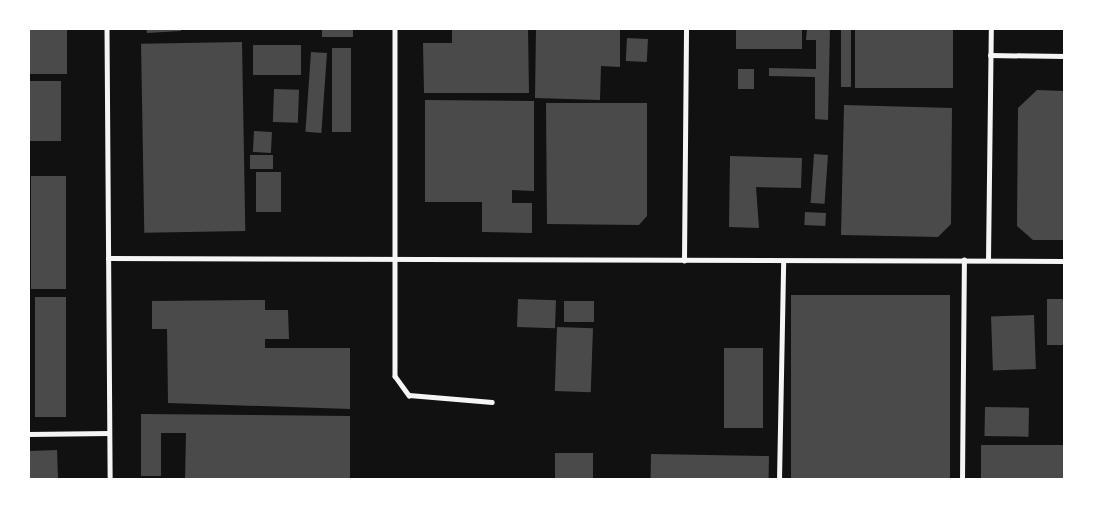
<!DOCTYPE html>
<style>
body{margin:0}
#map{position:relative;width:1093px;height:508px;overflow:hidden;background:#111;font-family:Ubuntu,sans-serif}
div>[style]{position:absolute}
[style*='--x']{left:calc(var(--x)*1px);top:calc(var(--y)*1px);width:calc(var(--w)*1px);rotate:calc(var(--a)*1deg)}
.building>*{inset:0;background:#4a4a4a;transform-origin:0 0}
.service>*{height:4.5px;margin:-2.25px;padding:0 2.25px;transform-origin:2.25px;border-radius:2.25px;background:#f5f5f5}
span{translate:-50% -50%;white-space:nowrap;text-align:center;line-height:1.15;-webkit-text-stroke:4.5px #fff;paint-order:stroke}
.frame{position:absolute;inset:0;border:30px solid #fff;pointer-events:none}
</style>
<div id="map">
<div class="building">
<div style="left:28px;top:28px;width:39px;height:46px"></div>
<div style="clip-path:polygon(146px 28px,181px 28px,181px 31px,147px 33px)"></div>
<div style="left:322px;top:28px;width:31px;height:9px"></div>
<div style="clip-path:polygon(452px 28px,528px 28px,529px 93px,424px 93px,423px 43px,452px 43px)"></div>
<div style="clip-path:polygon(536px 28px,620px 28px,620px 67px,601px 66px,600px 100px,535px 98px)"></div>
<div style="left:736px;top:28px;width:66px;height:21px"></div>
<div style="clip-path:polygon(807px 28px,830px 28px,828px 120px,815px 119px,815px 77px,769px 76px,769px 68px,816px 69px,816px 40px,806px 40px)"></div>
<div style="left:841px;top:28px;width:10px;height:59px"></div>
<div style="left:855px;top:28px;width:98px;height:60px"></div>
<div style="left:627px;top:38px;width:21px;height:23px;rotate:3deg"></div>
<div style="left:242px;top:42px;width:189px;height:101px;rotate:89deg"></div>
<div style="left:253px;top:45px;width:48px;height:30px"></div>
<div style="left:332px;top:48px;width:19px;height:84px"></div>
<div style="left:311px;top:52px;width:16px;height:80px;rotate:4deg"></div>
<div style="left:754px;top:69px;width:20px;height:16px;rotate:90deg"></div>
<div style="left:28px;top:81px;width:33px;height:60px"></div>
<div style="left:274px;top:89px;width:25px;height:33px;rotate:2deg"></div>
<div style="clip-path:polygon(1037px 90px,1064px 91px,1064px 240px,1033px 240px,1017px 226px,1018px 108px)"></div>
<div style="clip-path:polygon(425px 100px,534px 101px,534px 191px,512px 190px,512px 203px,532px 203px,532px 233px,482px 232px,482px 202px,425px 202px)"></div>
<div style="clip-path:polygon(546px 103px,647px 103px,647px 216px,639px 225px,547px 224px)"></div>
<div style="clip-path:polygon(844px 105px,952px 108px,951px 224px,938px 237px,841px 235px)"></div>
<div style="left:254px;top:131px;width:18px;height:21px;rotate:3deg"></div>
<div style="left:814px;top:154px;width:14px;height:49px;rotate:4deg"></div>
<div style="left:250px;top:155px;width:23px;height:14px"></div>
<div style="clip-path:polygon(730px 156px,802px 158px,801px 188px,756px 187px,759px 228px,729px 227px)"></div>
<div style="left:256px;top:172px;width:25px;height:40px"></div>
<div style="left:31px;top:176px;width:35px;height:113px"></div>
<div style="left:805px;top:212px;width:21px;height:13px;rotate:3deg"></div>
<div style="left:791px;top:295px;width:159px;height:185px"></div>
<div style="left:35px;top:297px;width:31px;height:120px"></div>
<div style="left:518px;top:299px;width:38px;height:28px;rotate:2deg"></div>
<div style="left:1047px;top:299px;width:17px;height:46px"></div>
<div style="clip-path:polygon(265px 300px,265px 310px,288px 310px,289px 339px,265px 339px,265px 348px,350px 348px,350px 409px,168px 403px,167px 329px,152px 329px,152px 301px)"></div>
<div style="left:564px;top:301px;width:30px;height:21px"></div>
<div style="left:1034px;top:315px;width:54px;height:43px;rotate:88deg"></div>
<div style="left:557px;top:327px;width:36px;height:64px;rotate:2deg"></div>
<div style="left:724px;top:348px;width:39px;height:80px"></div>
<div style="left:985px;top:407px;width:44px;height:29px;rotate:1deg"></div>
<div style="clip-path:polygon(141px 414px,350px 416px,350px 480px,185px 480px,186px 433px,161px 433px,161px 476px,141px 476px)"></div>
<div style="left:981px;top:445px;width:83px;height:35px"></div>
<div style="left:57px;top:450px;width:30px;height:29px;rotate:88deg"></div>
<div style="left:555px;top:453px;width:38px;height:27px"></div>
<div style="left:651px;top:454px;width:118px;height:26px;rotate:1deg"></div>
</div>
<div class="service">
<div style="--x:107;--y:28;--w:452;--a:89.6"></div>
<div style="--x:395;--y:28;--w:348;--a:90"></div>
<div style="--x:395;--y:376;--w:24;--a:54"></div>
<div style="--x:409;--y:395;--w:83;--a:4.8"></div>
<div style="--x:990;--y:55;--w:74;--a:0.8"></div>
<div style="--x:108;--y:258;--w:956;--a:0.18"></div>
<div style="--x:988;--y:260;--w:232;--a:-89.3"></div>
<div style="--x:684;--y:261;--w:233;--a:-89.5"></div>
<div style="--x:28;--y:434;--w:81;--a:-0.7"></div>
<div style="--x:779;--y:480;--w:218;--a:-88.9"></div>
<div style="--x:962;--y:480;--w:220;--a:-89.5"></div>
</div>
<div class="frame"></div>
</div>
